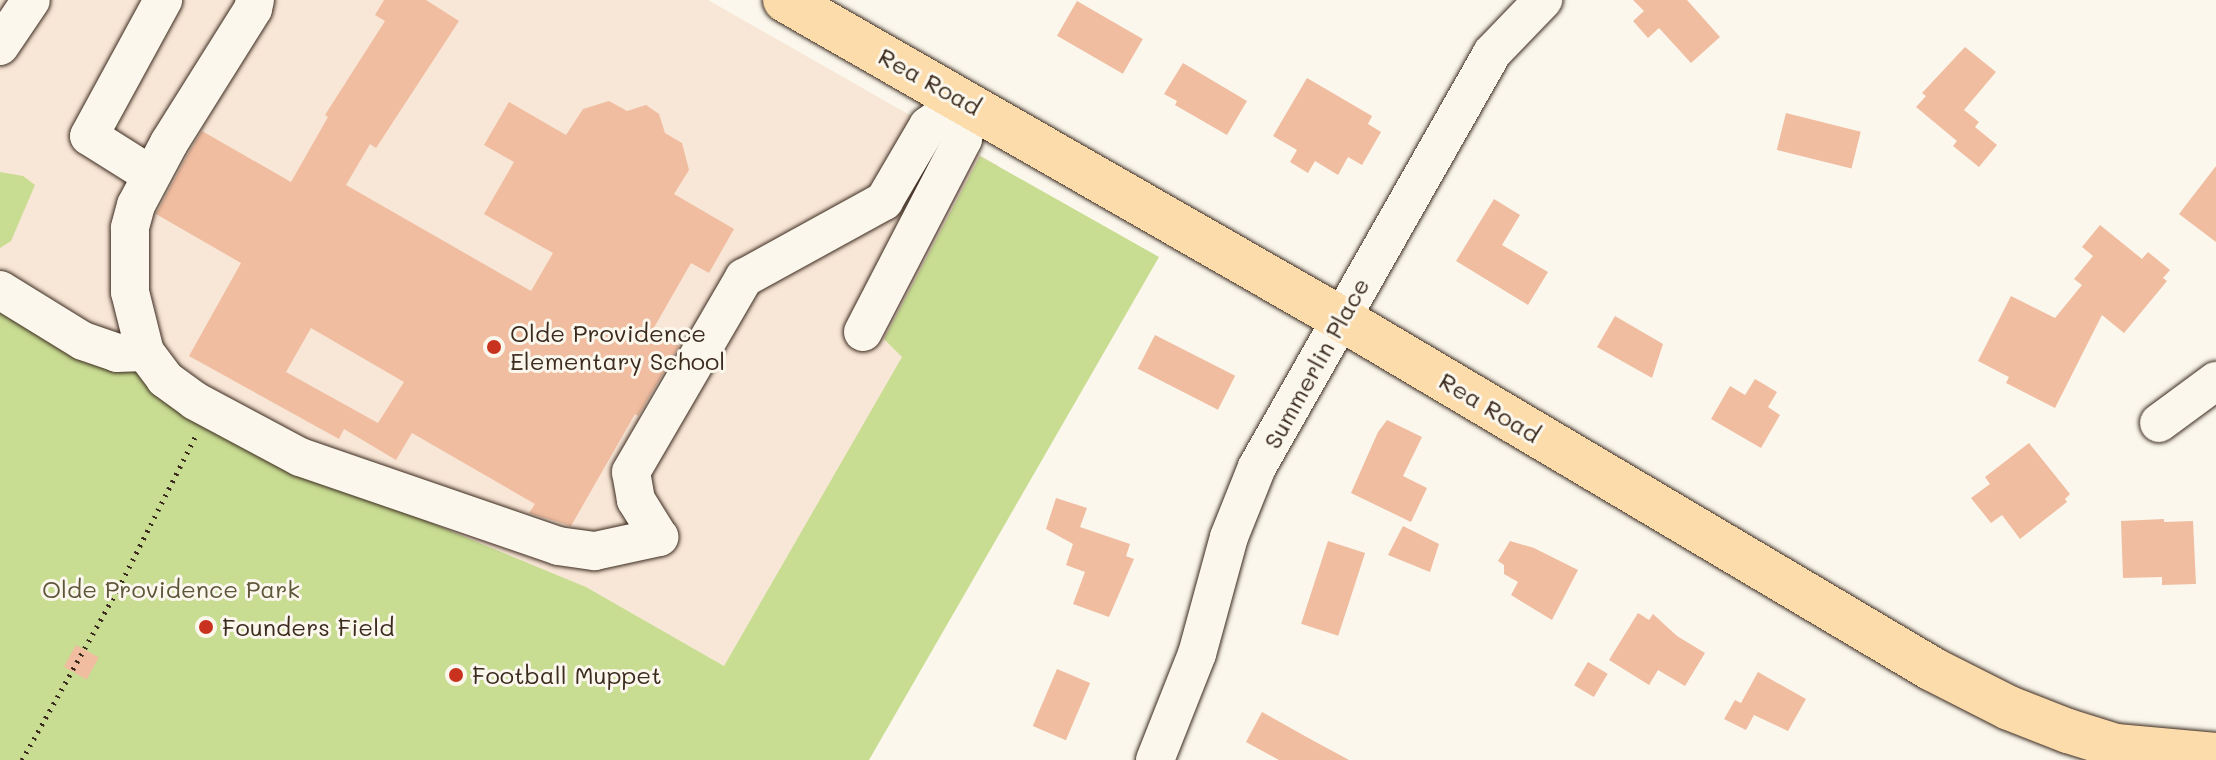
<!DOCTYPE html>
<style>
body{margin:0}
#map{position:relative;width:2216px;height:760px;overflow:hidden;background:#fbf7ec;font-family:Mali,sans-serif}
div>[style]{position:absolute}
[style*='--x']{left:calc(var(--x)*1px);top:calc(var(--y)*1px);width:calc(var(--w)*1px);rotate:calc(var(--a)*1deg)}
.built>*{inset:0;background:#f8e6d6}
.green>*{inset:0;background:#c8dc92}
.building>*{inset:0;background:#f0bda1;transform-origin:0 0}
.path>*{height:5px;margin-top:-2.5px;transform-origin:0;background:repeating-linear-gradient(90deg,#3b2a1e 0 2px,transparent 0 8px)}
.roads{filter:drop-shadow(0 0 2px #3b2a1e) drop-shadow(0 0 2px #3b2a1e)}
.minor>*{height:38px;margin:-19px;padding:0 19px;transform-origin:19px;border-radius:19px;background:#fbf7ec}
.major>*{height:44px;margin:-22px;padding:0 22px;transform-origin:22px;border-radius:22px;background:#fddcac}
.dots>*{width:22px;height:22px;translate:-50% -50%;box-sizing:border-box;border:4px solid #fbf7ec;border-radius:50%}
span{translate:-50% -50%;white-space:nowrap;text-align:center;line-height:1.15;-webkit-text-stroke:6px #fbf7ec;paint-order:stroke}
.street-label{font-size:24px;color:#3b2a1e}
.poi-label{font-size:24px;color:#3b2a1e}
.left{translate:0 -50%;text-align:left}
.park-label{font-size:24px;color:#5e563b}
</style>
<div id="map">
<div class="built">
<div style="clip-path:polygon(0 0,708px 0,999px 166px,899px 363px,724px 666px,586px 587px,320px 477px,0 299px)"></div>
</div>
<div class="green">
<div style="clip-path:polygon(980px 156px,1159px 257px,869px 760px,0 760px,0 292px,320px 477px,586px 587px,724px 666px,902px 357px,884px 339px)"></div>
<div style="clip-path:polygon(0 172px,23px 176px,35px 185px,11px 241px,0 248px)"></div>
</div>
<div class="building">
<div style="clip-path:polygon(evenodd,384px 0,426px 0,459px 21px,376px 148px,370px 144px,346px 185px,531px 291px,553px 253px,484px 214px,514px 162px,484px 145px,509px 102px,566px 135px,583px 109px,609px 101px,627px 111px,646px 105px,659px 114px,665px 133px,682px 143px,689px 170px,674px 194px,734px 229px,709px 273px,691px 263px,652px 331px,679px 346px,638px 416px,635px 414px,571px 526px,529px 513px,535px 504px,412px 433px,396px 460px,344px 429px,339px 439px,189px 356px,241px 263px,156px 214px,188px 154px,202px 131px,291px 182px,328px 117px,325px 115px,385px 21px,375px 15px,384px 0,311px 328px,404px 382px,378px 423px,286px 372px,311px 328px)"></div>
<div style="clip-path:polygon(1633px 0,1687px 0,1720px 37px,1691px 63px,1659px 28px,1648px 38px,1633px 21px,1644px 11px)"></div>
<div style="left:1077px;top:1px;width:76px;height:40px;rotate:30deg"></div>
<div style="clip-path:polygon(1965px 47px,1996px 72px,1964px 110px,1979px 122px,1975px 127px,1997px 145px,1979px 167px,1953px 146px,1957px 141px,1916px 107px,1926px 96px,1922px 93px)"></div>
<div style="clip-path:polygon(1183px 63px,1247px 101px,1227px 135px,1175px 105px,1177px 101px,1164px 94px)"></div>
<div style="clip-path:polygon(1307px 78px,1372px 116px,1368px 124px,1381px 132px,1362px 165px,1348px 157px,1338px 175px,1315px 161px,1308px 173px,1290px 162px,1297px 150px,1273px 136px)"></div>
<div style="left:1786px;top:113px;width:77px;height:38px;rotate:14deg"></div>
<div style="clip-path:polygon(2216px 166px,2216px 242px,2179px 214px)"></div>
<div style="clip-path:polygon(1494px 199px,1520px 215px,1502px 245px,1548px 272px,1528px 305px,1456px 261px)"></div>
<div style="clip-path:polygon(2100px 225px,2142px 259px,2148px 252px,2170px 270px,2163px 278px,2167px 281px,2124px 333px,2102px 315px,2055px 408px,2006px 383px,2009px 377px,1978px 361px,2011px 296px,2055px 318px,2082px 285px,2074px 279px,2093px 256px,2082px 247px)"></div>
<div style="clip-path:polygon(1615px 316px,1663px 344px,1652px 378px,1597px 347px)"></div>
<div style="left:1155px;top:335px;width:90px;height:38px;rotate:27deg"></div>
<div style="clip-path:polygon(1755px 379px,1777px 392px,1768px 407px,1780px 415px,1761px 448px,1711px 419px,1730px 386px,1745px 395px)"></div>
<div style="clip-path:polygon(1387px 420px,1422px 437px,1403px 476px,1427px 488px,1411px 522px,1351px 493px,1378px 432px)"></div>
<div style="clip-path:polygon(2029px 443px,2070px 494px,2065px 499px,2067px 502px,2020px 539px,2002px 515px,1991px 523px,1971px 498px,1990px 484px,1985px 477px)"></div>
<div style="clip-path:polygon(1056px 498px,1087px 508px,1080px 527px,1130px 544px,1126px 556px,1134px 559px,1109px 617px,1073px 604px,1085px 572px,1066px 565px,1073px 544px,1046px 529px)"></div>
<div style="clip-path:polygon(2164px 519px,2164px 522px,2193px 521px,2196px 584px,2162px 585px,2162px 577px,2123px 578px,2121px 521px)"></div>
<div style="clip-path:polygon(1403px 526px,1439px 544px,1430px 572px,1388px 555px)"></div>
<div style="left:1328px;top:541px;width:39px;height:87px;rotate:18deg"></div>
<div style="clip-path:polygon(1510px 541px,1534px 548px,1578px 570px,1552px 620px,1511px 595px,1518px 582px,1504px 574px,1504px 565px,1498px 561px)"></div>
<div style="clip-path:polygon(1638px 613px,1649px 620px,1653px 614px,1677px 636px,1705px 653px,1685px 686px,1658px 670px,1649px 685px,1609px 660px)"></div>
<div style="left:76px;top:645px;width:26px;height:25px;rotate:29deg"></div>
<div style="left:1588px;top:662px;width:23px;height:27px;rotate:31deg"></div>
<div style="left:1057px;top:669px;width:36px;height:62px;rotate:23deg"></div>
<div style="clip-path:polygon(1758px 672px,1806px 699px,1788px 731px,1754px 715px,1746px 730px,1724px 719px,1735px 700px,1741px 703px)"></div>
<div style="clip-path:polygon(1262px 712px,1312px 740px,1349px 760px,1279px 760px,1246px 742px)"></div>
</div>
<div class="path">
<div style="--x:22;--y:760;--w:196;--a:-60.7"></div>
<div style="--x:118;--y:589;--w:173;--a:-63.1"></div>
</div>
<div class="roads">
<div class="minor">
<div style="--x:255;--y:0;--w:9;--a:103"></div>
<div style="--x:253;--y:9;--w:158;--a:122.1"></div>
<div style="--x:169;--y:143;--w:70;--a:118"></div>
<div style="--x:136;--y:205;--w:24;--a:105"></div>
<div style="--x:130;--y:228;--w:64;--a:90"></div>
<div style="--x:130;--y:292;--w:62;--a:76"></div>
<div style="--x:145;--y:352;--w:34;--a:53"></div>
<div style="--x:165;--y:379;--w:37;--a:36"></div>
<div style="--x:195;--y:401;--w:119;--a:28.1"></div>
<div style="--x:300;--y:457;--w:273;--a:19"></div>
<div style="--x:558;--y:546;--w:37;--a:8"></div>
<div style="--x:595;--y:551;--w:66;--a:-12.3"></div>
<div style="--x:659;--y:537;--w:44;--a:-121.9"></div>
<div style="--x:636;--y:500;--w:28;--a:-100"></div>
<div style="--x:631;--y:472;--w:225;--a:-59.8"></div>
<div style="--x:744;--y:278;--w:160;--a:-28.8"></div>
<div style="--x:884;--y:201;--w:87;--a:-59.6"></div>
<div style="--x:928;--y:126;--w:44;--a:-35.8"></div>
<div style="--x:0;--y:46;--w:55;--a:-56"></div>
<div style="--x:151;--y:175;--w:73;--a:-147.8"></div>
<div style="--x:89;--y:136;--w:155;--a:-61.4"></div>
<div style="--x:0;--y:290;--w:97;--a:31.6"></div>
<div style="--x:83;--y:341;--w:36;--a:19"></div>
<div style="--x:117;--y:353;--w:28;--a:-2"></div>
<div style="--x:863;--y:332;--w:217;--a:-62.6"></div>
<div style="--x:963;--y:139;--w:39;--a:-89"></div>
<div style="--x:2159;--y:423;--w:71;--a:-36.4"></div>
<div style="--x:1155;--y:760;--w:114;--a:-68.4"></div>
<div style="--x:1197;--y:654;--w:121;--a:-74.7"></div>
<div style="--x:1229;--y:537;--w:75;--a:-68.2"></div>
<div style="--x:1257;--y:467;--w:476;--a:-60.4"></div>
<div style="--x:1492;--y:53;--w:74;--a:-46.1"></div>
</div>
<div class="major">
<div style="--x:785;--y:0;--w:640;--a:29.81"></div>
<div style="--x:1340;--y:318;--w:688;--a:30.66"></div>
<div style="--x:1932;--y:669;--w:86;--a:26.9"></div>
<div style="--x:2009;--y:708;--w:63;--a:21.3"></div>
<div style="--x:2068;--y:731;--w:50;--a:17.4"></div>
<div style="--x:2116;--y:746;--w:100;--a:5.1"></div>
</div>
</div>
<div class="dots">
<div style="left:494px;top:347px;background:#c8321e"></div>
<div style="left:206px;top:627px;background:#c8321e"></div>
<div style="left:456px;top:675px;background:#c8321e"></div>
</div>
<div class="street-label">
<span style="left:930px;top:81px;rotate:29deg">Rea Road</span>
<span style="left:1316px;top:363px;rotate:-61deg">Summerlin Place</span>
<span style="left:1490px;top:407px;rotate:31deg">Rea Road</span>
</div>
<div class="poi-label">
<span class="left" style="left:510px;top:347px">Olde Providence<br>Elementary School</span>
<span class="left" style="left:222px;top:627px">Founders Field</span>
<span class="left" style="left:472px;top:675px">Football Muppet</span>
</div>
<div class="park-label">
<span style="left:171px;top:589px">Olde Providence Park</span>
</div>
</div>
